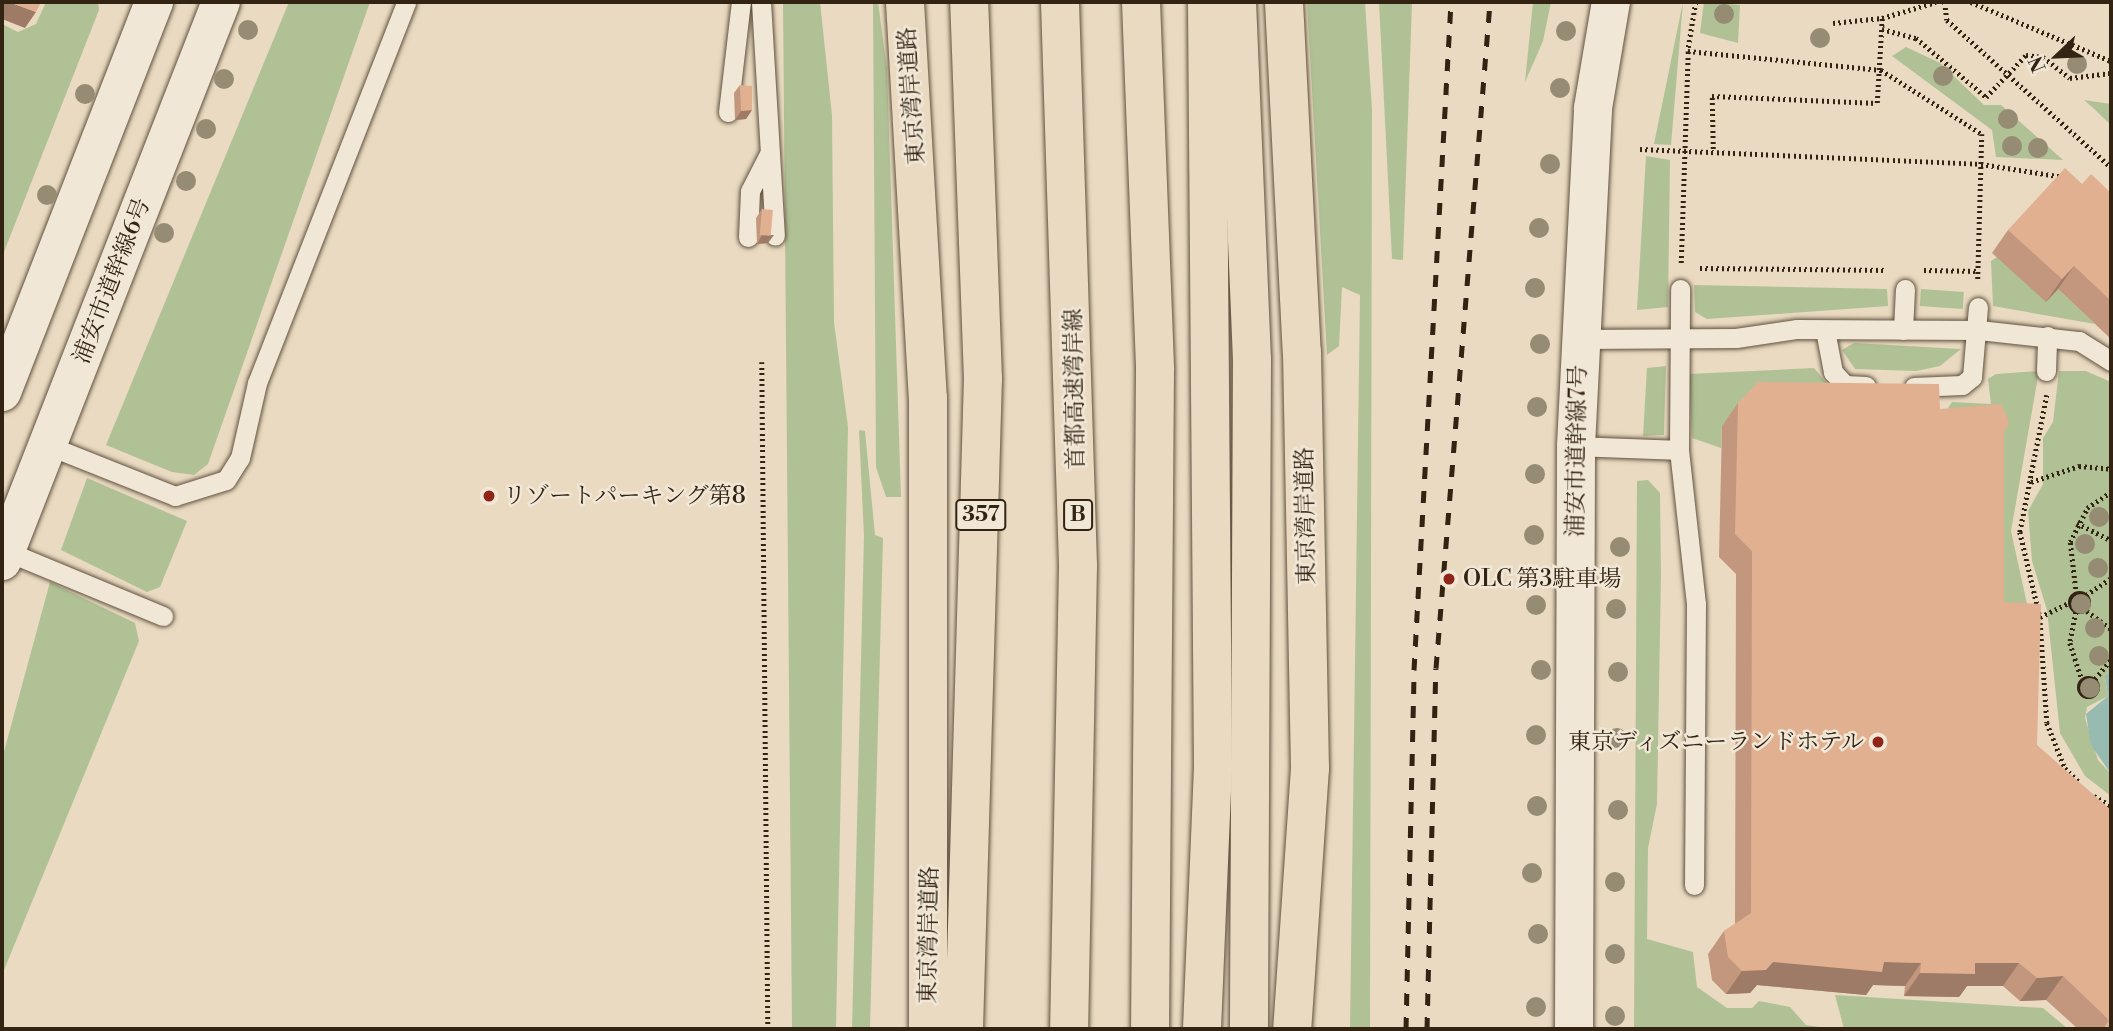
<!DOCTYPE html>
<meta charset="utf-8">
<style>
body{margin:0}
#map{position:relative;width:2113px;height:1031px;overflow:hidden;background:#e9dac1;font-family:"Libre Bodoni","Noto Serif JP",serif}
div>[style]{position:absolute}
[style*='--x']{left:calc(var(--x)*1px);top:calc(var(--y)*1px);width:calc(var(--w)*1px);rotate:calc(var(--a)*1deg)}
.green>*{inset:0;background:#b1c196;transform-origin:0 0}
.water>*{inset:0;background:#97bbb0}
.path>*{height:4.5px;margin-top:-2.25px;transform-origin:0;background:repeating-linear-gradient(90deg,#332313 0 2px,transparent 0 5.5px)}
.path>.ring{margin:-2.25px;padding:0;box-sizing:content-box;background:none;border:4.5px solid #332313;border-radius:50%}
.roads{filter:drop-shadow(0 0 2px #60513e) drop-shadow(0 0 2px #60513e)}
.lane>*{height:19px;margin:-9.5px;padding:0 9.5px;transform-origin:9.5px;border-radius:9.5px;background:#f1e7d7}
.secondary>*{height:38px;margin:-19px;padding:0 19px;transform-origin:19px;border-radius:19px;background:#f1e7d7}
.highway>*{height:38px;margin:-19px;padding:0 19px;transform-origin:19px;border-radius:19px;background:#e9dac1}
.rail>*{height:5px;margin-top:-2.5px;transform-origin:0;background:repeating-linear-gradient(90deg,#332313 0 12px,transparent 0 24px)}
.trees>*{width:20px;height:20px;margin:-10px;border-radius:50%;background:#968b73}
.wall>*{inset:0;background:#c2977d}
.shaded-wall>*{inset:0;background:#9e7b66}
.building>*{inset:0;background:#e1b091;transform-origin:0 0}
.dots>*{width:19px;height:19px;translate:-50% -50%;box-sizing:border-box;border:4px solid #f1e7d7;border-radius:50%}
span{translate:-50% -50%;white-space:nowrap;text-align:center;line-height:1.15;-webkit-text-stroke:5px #f1e7d7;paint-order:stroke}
.shield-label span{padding:2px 5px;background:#f1e7d7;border:2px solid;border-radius:5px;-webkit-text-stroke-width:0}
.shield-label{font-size:21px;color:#332313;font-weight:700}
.street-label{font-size:23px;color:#332313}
.poi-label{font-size:23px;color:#332313}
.left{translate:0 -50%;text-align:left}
.right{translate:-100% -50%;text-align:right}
.frame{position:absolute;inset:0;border:4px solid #332313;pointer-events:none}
.north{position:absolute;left:2022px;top:21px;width:70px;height:70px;-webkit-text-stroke:5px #f1e7d7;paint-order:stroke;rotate:247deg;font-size:19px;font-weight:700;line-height:28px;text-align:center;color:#332313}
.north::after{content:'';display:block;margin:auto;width:24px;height:32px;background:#332313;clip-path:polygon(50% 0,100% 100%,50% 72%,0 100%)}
</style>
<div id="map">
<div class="green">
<div style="clip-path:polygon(46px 2px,98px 2px,99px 10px,2px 257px,2px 24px,18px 32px,36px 24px)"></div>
<div style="clip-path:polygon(289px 2px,370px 2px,208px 464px,194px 475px,172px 472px,106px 445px)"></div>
<div style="clip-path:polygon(783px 2px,820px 2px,832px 115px,834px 322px,848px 427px,836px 1029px,792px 1029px)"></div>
<div style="clip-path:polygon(873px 2px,878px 2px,887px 69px,901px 497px,886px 497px,876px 467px)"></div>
<div style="clip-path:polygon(1307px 2px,1365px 2px,1372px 110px,1370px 1029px,1350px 1029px,1360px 295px,1342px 287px,1339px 346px,1327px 355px)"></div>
<div style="clip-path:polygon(1379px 2px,1412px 2px,1403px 260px,1392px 259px)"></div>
<div style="clip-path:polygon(1533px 2px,1551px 2px,1543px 41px,1525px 82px)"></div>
<div style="clip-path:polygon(1683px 2px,1671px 145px,1654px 144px)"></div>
<div style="clip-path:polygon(1704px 2px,1740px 5px,1738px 43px,1700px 33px)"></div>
<div style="clip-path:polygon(1906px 47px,1940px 63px,1984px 105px,2001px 105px,2063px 160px,1996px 157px,1992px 130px,1892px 56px)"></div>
<div style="clip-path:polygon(2084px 100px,2111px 104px,2111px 125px,2092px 107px)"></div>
<div style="clip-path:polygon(1646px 156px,1670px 160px,1668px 307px,1637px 310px)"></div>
<div style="clip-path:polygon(1997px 257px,2058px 289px,2095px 324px,1993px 306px,1991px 261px)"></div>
<div style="clip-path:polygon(1694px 285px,1887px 289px,1888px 306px,1707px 319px,1695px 312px)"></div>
<div style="left:1921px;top:289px;width:43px;height:17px;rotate:4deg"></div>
<div style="clip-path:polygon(1854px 343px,1961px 349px,1940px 366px,1916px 371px,1855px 369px,1842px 350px)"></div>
<div style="clip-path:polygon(1666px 366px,1664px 435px,1643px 436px,1647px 368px)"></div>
<div style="clip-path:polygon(1814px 368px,1833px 391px,1722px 426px,1721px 448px,1692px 438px,1689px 374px)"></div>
<div style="clip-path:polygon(2039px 371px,2011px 531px,2033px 631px,1992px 621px,1991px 457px,2004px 448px,2004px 427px,1948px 408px,1952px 402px,1991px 404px,1988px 379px,1996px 374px)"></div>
<div style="clip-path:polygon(2059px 371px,2086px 371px,2111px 382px,2111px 672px,2105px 678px,2108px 696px,2087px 707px,2085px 718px,2098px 760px,2111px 774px,2111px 796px,2085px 776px,2060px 733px,2047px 610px,2032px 561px,2028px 511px,2043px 484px,2043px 438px,2053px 422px)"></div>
<div style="clip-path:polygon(859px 430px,865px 431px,875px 535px,883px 538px,870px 1029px,852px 1029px,864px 536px)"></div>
<div style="clip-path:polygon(87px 478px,187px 521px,160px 587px,147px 592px,61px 550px)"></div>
<div style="clip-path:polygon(1648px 480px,1660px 493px,1661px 574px,1657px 804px,1648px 848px,1647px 939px,1693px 952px,1697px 987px,1727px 1008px,1752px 1008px,1759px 1001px,1790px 1007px,1806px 1025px,1833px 1029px,1634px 1029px,1637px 481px)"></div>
<div style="clip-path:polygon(50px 582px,135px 623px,139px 641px,2px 975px,2px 759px)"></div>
<div style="clip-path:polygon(1835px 995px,2043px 1008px,2068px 1029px,1844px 1029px)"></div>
</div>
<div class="water">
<div style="clip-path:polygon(2111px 672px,2111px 774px,2091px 745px,2086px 714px,2108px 696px,2105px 677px)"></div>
</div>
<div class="path">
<div style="--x:1696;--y:2;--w:50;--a:99.3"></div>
<div style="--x:1688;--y:51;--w:194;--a:5.6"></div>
<div style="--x:1881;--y:70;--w:120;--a:32.4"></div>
<div style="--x:1982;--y:134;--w:146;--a:91.6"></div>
<div style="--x:1945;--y:2;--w:18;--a:84"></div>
<div style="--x:1947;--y:20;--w:220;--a:41.9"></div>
<div style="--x:1971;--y:2;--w:152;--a:22.9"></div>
<div style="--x:1833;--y:23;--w:49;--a:-5.8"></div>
<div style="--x:1882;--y:18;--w:56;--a:-16.5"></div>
<div style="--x:1882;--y:29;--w:35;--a:15"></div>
<div style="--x:1916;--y:38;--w:92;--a:40.1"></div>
<div style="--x:1986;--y:97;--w:58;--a:-46.4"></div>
<div style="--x:2026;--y:55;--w:17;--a:7"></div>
<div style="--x:2043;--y:57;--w:34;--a:38"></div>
<div style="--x:2070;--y:78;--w:41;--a:-7"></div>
<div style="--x:1640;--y:149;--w:341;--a:2.5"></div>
<div style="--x:1981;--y:164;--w:84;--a:8.9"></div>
<div style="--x:1713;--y:149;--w:53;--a:-91.1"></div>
<div style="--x:1712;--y:96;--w:165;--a:2.4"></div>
<div style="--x:1877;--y:103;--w:85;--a:-86.6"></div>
<div style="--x:1681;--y:263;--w:212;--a:-88.1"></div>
<div style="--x:1700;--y:268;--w:187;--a:0.6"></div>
<div style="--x:1924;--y:270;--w:55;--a:1"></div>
<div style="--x:762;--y:362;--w:667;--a:89.48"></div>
<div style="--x:2047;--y:395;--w:140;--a:101.1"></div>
<div style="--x:2020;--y:532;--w:87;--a:76.8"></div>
<div style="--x:2040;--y:617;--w:106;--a:86.2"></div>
<div style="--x:2047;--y:723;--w:48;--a:68.2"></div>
<div style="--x:2065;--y:768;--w:21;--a:45"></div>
<div style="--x:2031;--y:482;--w:51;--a:-18.4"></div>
<div style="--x:2079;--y:466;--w:32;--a:5"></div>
<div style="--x:2077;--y:523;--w:38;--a:27"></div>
<div class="ring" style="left:2070px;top:593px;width:15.5px;height:15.5px"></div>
<div style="--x:2076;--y:594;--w:52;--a:-96.6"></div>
<div style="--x:2070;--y:542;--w:38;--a:-63"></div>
<div style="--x:2087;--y:508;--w:29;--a:-34"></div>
<div style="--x:2086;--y:595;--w:30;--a:-34"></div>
<div style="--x:2087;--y:611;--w:30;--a:37"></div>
<div style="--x:2076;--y:612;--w:32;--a:101"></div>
<div style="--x:2070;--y:643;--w:38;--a:72"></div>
<div style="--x:2040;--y:617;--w:34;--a:-26"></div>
<div class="ring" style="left:2079px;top:678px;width:15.5px;height:15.5px"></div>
<div style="--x:2095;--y:679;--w:26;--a:-51"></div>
<div style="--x:2094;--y:796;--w:20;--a:30"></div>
</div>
<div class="roads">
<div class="lane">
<div style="--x:761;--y:2;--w:234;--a:86.6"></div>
<div style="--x:728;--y:112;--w:111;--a:-83.3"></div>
<div style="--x:748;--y:237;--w:46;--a:-87.5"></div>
<div style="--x:750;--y:191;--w:42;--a:-62.8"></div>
<div style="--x:1825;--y:330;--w:43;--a:79.2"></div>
<div style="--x:1833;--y:372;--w:18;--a:47"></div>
<div style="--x:1845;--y:385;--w:21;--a:3"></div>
<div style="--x:1903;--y:330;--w:41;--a:-87.2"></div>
<div style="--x:1580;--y:339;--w:156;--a:-0.4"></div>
<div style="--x:1736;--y:338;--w:62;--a:-8.4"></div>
<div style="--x:1797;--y:329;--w:182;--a:0.3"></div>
<div style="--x:1979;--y:330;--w:101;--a:6.3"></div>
<div style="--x:2079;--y:341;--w:38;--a:32"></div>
<div style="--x:2046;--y:371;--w:35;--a:-88"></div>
<div style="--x:1914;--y:387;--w:48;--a:-2.4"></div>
<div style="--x:1962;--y:385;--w:13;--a:-39"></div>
<div style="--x:1972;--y:377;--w:70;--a:-85.1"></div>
<div style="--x:47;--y:445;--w:138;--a:21.7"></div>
<div style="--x:175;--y:496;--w:53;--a:-17.4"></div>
<div style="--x:226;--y:480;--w:26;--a:-58"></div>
<div style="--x:240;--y:458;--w:77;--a:-77.2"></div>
<div style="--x:257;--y:383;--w:409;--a:-68.6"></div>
<div style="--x:1576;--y:446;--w:103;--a:2.2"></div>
<div style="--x:1679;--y:450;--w:155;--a:83.7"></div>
<div style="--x:1696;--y:604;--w:281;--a:90.4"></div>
<div style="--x:1679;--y:450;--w:161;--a:-89.6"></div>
<div style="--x:6;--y:551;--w:170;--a:22.5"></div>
</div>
<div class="secondary">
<div style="--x:2;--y:392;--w:419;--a:-68.7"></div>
<div style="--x:2;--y:561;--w:600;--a:-68.61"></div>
<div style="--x:1574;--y:1029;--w:583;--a:-89.8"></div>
<div style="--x:1576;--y:446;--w:338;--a:-87.1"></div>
<div style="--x:1593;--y:108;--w:108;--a:-80.4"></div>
</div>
<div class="highway">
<div style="--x:905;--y:2;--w:397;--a:86.7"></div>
<div style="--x:928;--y:398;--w:631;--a:90"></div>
<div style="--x:1060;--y:2;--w:564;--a:88.17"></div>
<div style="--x:1078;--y:566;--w:463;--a:91.1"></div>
<div style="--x:1141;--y:2;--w:368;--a:87.8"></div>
<div style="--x:1155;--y:370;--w:659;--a:90.43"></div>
<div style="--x:1237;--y:2;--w:357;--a:87.6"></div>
<div style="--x:1252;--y:359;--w:670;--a:90.26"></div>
<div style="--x:1284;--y:2;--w:350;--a:87.1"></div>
<div style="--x:1302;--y:352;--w:416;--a:88.9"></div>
<div style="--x:1310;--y:768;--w:262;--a:93.9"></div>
<div style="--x:964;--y:1029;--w:650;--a:-88.33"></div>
<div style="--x:983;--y:379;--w:377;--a:-92.1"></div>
<div style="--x:1202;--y:1029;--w:260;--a:-87.6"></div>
<div style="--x:1213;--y:769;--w:767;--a:-90.45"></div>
</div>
</div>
<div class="rail">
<div style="--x:1406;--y:1029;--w:359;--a:-88.7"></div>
<div style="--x:1414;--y:670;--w:669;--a:-86.83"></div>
<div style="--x:1427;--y:1029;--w:361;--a:-88.6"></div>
<div style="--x:1436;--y:668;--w:668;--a:-85.36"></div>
</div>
<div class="trees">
<div style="left:1724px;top:14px"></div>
<div style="left:248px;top:30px"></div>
<div style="left:1566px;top:31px"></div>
<div style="left:1820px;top:38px"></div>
<div style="left:2077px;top:64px"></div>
<div style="left:1943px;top:76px"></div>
<div style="left:224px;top:79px"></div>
<div style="left:1560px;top:88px"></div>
<div style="left:85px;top:94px"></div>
<div style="left:2008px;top:119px"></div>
<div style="left:206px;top:129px"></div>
<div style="left:2012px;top:146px"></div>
<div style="left:2038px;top:148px"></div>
<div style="left:1550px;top:164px"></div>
<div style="left:186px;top:181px"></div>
<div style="left:47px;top:195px"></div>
<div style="left:1539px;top:228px"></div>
<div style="left:164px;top:233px"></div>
<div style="left:1535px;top:288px"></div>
<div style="left:1540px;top:344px"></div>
<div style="left:1537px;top:407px"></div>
<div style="left:1535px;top:474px"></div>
<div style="left:2099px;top:517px"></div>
<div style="left:1534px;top:535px"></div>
<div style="left:2085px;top:544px"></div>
<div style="left:1620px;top:547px"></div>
<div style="left:2098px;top:568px"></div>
<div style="left:2081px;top:604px"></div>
<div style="left:1536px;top:605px"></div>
<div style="left:1616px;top:609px"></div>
<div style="left:2095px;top:628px"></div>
<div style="left:2099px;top:656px"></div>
<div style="left:1541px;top:670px"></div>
<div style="left:1618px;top:672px"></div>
<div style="left:2090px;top:688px"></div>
<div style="left:1536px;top:735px"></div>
<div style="left:1617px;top:738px"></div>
<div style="left:1537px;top:806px"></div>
<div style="left:1618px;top:810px"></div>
<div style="left:1532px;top:873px"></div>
<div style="left:1615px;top:882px"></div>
<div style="left:1538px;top:934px"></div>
<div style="left:1615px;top:954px"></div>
<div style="left:1536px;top:1007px"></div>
<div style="left:1615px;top:1016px"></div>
</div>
<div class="wall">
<div style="clip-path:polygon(740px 85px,752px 110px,746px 119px,735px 120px,734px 93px)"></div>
<div style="clip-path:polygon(2082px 184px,2111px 193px,2111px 339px,2058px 289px,2046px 302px,1992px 253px,2008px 230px)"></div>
<div style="clip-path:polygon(762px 209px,768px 243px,757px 244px,756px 218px)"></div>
<div style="clip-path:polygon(1738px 403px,1940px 409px,2004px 433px,2004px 602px,2037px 745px,2111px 1029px,2078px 1029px,2046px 1000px,2020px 1001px,2003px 986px,1967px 986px,1959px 997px,1904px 996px,1905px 986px,1873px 985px,1866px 995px,1757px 985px,1750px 993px,1726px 994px,1712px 980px,1708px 954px,1724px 931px,1735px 924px,1736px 574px,1719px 557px,1722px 426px)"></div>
</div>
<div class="shaded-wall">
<div style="clip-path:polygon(2px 2px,9px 2px,36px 12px,25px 28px,2px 19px)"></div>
<div style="clip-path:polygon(752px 110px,746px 119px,735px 120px,741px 111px)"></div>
<div style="clip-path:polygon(762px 235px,774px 235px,768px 243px,757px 244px)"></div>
<div style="clip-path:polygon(2074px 266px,2058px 289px,2046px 302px,2062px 279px)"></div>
<div style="clip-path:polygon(1773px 962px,1884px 962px,1921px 963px,1905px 986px,1873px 985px,1866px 995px,1757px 985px,1750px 993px,1726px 994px,1742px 971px)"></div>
<div style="clip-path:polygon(1975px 963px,2019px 963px,2003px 986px,1967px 986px,1959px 997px,1904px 996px,1920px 973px)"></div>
<div style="clip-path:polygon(2063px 976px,2046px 1000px,2020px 1001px,2037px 978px)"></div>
</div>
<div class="building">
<div style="clip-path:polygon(9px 2px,41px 2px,36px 12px)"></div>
<div style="clip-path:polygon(740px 85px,752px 86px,752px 110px,741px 111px)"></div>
<div style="clip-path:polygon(2065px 168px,2082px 184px,2091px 174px,2111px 193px,2111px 301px,2074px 266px,2062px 279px,2008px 230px)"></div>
<div style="left:762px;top:209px;width:11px;height:26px;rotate:5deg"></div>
<div style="clip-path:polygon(1758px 382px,1939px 384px,1940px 409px,2001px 404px,2009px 422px,2004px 433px,2004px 602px,2041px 604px,2037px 745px,2111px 810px,2111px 1029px,2103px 1029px,2109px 1020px,2063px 976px,2037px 978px,2019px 963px,1975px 963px,1975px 974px,1920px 973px,1921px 963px,1884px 962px,1882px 972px,1773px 962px,1766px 970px,1742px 971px,1728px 957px,1724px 931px,1751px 913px,1752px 551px,1735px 534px,1738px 403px)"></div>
</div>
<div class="dots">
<div style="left:489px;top:496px;background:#8f2418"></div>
<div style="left:1449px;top:579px;background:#8f2418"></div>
<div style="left:1878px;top:742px;background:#8f2418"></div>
</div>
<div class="shield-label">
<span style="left:981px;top:515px">357</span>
<span style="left:1078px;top:515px">B</span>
</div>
<div class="street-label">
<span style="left:912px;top:96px;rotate:-94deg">東京湾岸道路</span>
<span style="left:112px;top:281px;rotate:-69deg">浦安市道幹線6号</span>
<span style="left:1075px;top:389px;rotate:-91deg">首都高速湾岸線</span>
<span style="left:1577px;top:451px;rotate:-89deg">浦安市道幹線7号</span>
<span style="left:1306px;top:516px;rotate:-91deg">東京湾岸道路</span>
<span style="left:929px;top:935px;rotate:-89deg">東京湾岸道路</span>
</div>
<div class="poi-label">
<span class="left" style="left:503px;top:496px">リゾートパーキング第8</span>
<span class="left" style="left:1463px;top:579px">OLC 第3駐車場</span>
<span class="right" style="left:1864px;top:742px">東京ディズニーランドホテル</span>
</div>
<div class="frame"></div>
<div class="north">N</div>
</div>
